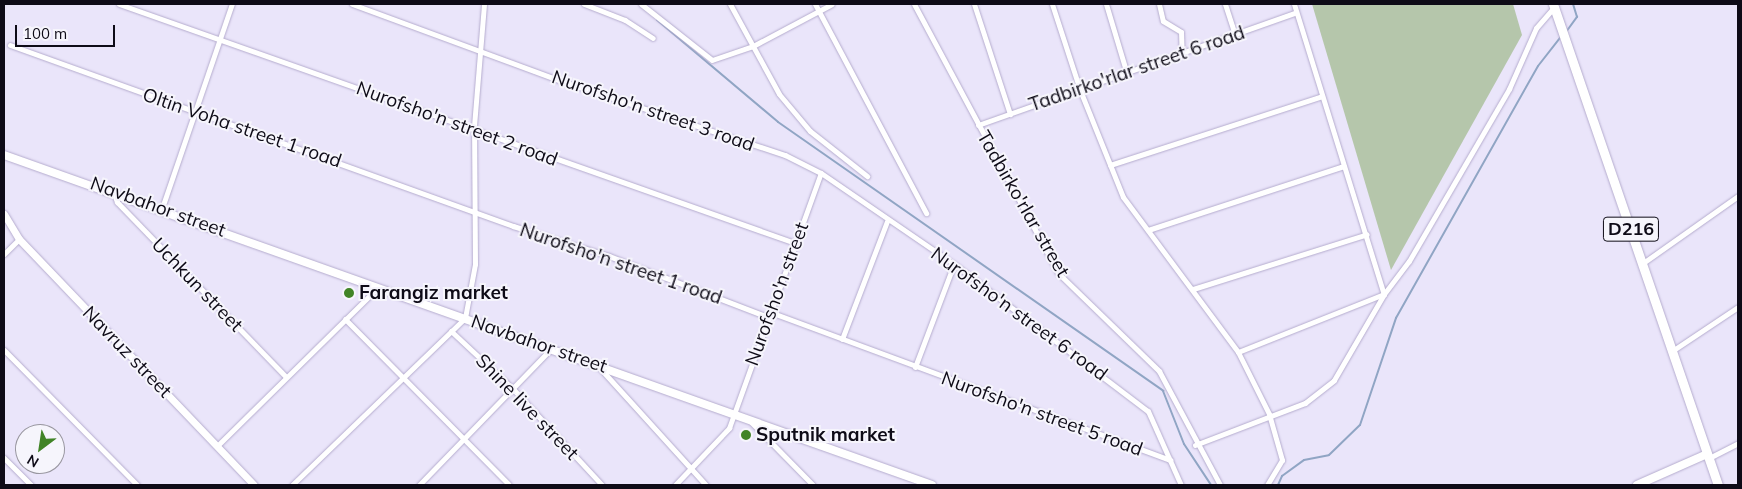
<!DOCTYPE html>
<style>
body{margin:0}
#map{position:relative;width:1742px;height:489px;overflow:hidden;background:#eae5fa;font-family:Mulish,sans-serif}
div>[style]{position:absolute}
[style*='--x']{left:calc(var(--x)*1px);top:calc(var(--y)*1px);width:calc(var(--w)*1px);rotate:calc(var(--a)*1deg)}
.green>*{inset:0;background:#b5c6ab}
.stream>*{height:2px;margin:-1px;padding:0 1px;transform-origin:1px;border-radius:1px;background:#90a5c4}
.roads{filter:drop-shadow(0 0 1px #b5acce) drop-shadow(0 0 1px #b5acce)}
.minor>*{height:5px;margin:-2.5px;padding:0 2.5px;transform-origin:2.5px;border-radius:2.5px;background:#fff}
.tertiary>*{height:7px;margin:-3.5px;padding:0 3.5px;transform-origin:3.5px;border-radius:3.5px;background:#fff}
.secondary>*{height:8px;margin:-4px;padding:0 4px;transform-origin:4px;border-radius:4px;background:#fff}
.primary>*{height:9px;margin:-4.5px;padding:0 4.5px;transform-origin:4.5px;border-radius:4.5px;background:#fff}
.dots>*{width:14px;height:14px;translate:-50% -50%;box-sizing:border-box;border:2px solid #f6f5fc;border-radius:50%}
span{translate:-50% -50%;white-space:nowrap;text-align:center;line-height:1.15;-webkit-text-stroke:4px #f6f5fc;paint-order:stroke}
.shield-label span{padding:1px 4px;background:#f6f5fc;border:1px solid;border-radius:4px;-webkit-text-stroke-width:0}
.shield-label{font-size:18px;color:#0e0b17;font-weight:700}
.street-label{font-size:19px;color:#0e0b17}
.poi-label{font-size:19px;color:#0e0b17;font-weight:700}
.left{translate:0 -50%;text-align:left}
.frame{position:absolute;inset:0;border:5px solid #0e0b17;pointer-events:none}
.north{position:absolute;left:15px;top:424px;width:50px;height:50px;box-sizing:border-box;background:#f6f5fc;border:1px solid #9997a0;border-radius:50%;rotate:211deg;font-size:14px;font-weight:700;line-height:20px;text-align:center;color:#0e0b17}
.north::after{content:'';display:block;margin:auto;width:18px;height:22px;background:#418427;clip-path:polygon(50% 0,100% 100%,50% 72%,0 100%)}
.scale{position:absolute;left:15px;top:25px;width:100px;height:22px;box-sizing:border-box;border:2px solid #0e0b17;border-top:0;padding-left:6px;font-size:15px;line-height:18px;white-space:nowrap;color:#0e0b17;-webkit-text-stroke:4px #f6f5fc;paint-order:stroke}
</style>
<div id="map">
<div class="green">
<div style="clip-path:polygon(1312px 4px,1513px 4px,1522px 35px,1391px 270px)"></div>
</div>
<div class="stream">
<div style="--x:657;--y:20;--w:158;--a:40.1"></div>
<div style="--x:778;--y:122;--w:470;--a:34.9"></div>
<div style="--x:1163;--y:391;--w:57;--a:68.4"></div>
<div style="--x:1184;--y:444;--w:49;--a:56.6"></div>
<div style="--x:1566;--y:32;--w:19;--a:-54"></div>
<div style="--x:1577;--y:17;--w:14;--a:-107"></div>
<div style="--x:1278;--y:485;--w:10;--a:-66"></div>
<div style="--x:1282;--y:476;--w:27;--a:-36"></div>
<div style="--x:1304;--y:460;--w:25;--a:-11"></div>
<div style="--x:1329;--y:455;--w:43;--a:-44.1"></div>
<div style="--x:1360;--y:425;--w:113;--a:-71.4"></div>
<div style="--x:1396;--y:318;--w:289;--a:-60.6"></div>
<div style="--x:1538;--y:66;--w:37;--a:-52"></div>
</div>
<div class="roads">
<div class="minor">
<div style="--x:119;--y:4;--w:717;--a:19.47"></div>
<div style="--x:352;--y:4;--w:226;--a:20.2"></div>
<div style="--x:564;--y:82;--w:233;--a:18.3"></div>
<div style="--x:785;--y:155;--w:40;--a:26.6"></div>
<div style="--x:821;--y:173;--w:161;--a:34.4"></div>
<div style="--x:954;--y:264;--w:243;--a:37.2"></div>
<div style="--x:1148;--y:411;--w:81;--a:66"></div>
<div style="--x:584;--y:4;--w:44;--a:21.3"></div>
<div style="--x:625;--y:20;--w:33;--a:33"></div>
<div style="--x:641;--y:4;--w:90;--a:38.3"></div>
<div style="--x:712;--y:60;--w:43;--a:-18.9"></div>
<div style="--x:753;--y:46;--w:89;--a:-28"></div>
<div style="--x:730;--y:4;--w:102;--a:61.4"></div>
<div style="--x:779;--y:94;--w:48;--a:50"></div>
<div style="--x:810;--y:131;--w:73;--a:38.3"></div>
<div style="--x:815;--y:4;--w:237;--a:62"></div>
<div style="--x:914;--y:4;--w:305;--a:61.8"></div>
<div style="--x:1058;--y:273;--w:141;--a:44.1"></div>
<div style="--x:1159;--y:371;--w:129;--a:61.8"></div>
<div style="--x:974;--y:4;--w:116;--a:71.9"></div>
<div style="--x:1052;--y:4;--w:90;--a:72"></div>
<div style="--x:1080;--y:90;--w:115;--a:68.1"></div>
<div style="--x:1123;--y:197;--w:193;--a:53.4"></div>
<div style="--x:1238;--y:352;--w:69;--a:63.4"></div>
<div style="--x:1269;--y:414;--w:48;--a:74.2"></div>
<div style="--x:1282;--y:460;--w:29;--a:121"></div>
<div style="--x:1106;--y:4;--w:73;--a:73.3"></div>
<div style="--x:1159;--y:4;--w:17;--a:77"></div>
<div style="--x:1163;--y:21;--w:21;--a:31"></div>
<div style="--x:1181;--y:32;--w:23;--a:88"></div>
<div style="--x:1225;--y:4;--w:33;--a:72"></div>
<div style="--x:1294;--y:4;--w:304;--a:72.8"></div>
<div style="--x:10;--y:45;--w:535;--a:19.79"></div>
<div style="--x:513;--y:226;--w:101;--a:17.4"></div>
<div style="--x:609;--y:256;--w:170;--a:21"></div>
<div style="--x:978;--y:125;--w:336;--a:-19.5"></div>
<div style="--x:1110;--y:165;--w:223;--a:-18"></div>
<div style="--x:114;--y:194;--w:9;--a:69"></div>
<div style="--x:117;--y:202;--w:243;--a:46"></div>
<div style="--x:162;--y:208;--w:216;--a:-71.1"></div>
<div style="--x:1148;--y:230;--w:206;--a:-18.1"></div>
<div style="--x:4;--y:254;--w:21;--a:-45"></div>
<div style="--x:1643;--y:263;--w:116;--a:-35.2"></div>
<div style="--x:1193;--y:289;--w:182;--a:-17.5"></div>
<div style="--x:1384;--y:294;--w:41;--a:-52.9"></div>
<div style="--x:1409;--y:261;--w:199;--a:-59.8"></div>
<div style="--x:1509;--y:89;--w:67;--a:-66.1"></div>
<div style="--x:1536;--y:28;--w:28;--a:-49"></div>
<div style="--x:770;--y:312;--w:427;--a:20.3"></div>
<div style="--x:345;--y:319;--w:233;--a:45.3"></div>
<div style="--x:451;--y:331;--w:86;--a:43.1"></div>
<div style="--x:514;--y:390;--w:129;--a:47.2"></div>
<div style="--x:842;--y:339;--w:126;--a:-69.1"></div>
<div style="--x:4;--y:350;--w:190;--a:45.4"></div>
<div style="--x:1672;--y:351;--w:79;--a:-33.7"></div>
<div style="--x:598;--y:366;--w:161;--a:47.8"></div>
<div style="--x:915;--y:367;--w:110;--a:-69.3"></div>
<div style="--x:751;--y:422;--w:88;--a:45.5"></div>
<div style="--x:1195;--y:445;--w:118;--a:-20.9"></div>
<div style="--x:1305;--y:403;--w:37;--a:-38"></div>
<div style="--x:1334;--y:380;--w:99;--a:-59.8"></div>
<div style="--x:1384;--y:294;--w:157;--a:158.3"></div>
<div style="--x:217;--y:446;--w:223;--a:-44.6"></div>
<div style="--x:4;--y:458;--w:38;--a:45"></div>
<div style="--x:1709;--y:458;--w:33;--a:-27"></div>
<div style="--x:292;--y:485;--w:240;--a:-44"></div>
<div style="--x:465;--y:318;--w:55;--a:-79.5"></div>
<div style="--x:475;--y:264;--w:138;--a:-90.4"></div>
<div style="--x:474;--y:126;--w:122;--a:-85.3"></div>
<div style="--x:419;--y:485;--w:190;--a:-45.9"></div>
<div style="--x:675;--y:485;--w:79;--a:-46.5"></div>
<div style="--x:729;--y:428;--w:271;--a:-70.2"></div>
</div>
<div class="tertiary">
<div style="--x:4;--y:214;--w:29;--a:59"></div>
<div style="--x:19;--y:239;--w:340;--a:46.3"></div>
</div>
<div class="secondary">
<div style="--x:4;--y:155;--w:985;--a:19.58"></div>
<div style="--x:1637;--y:485;--w:77;--a:-23.9"></div>
</div>
<div class="primary">
<div style="--x:1553;--y:4;--w:509;--a:71.07"></div>
</div>
</div>
<div class="dots">
<div style="left:349px;top:293px;background:#418427"></div>
<div style="left:746px;top:435px;background:#418427"></div>
</div>
<div class="shield-label">
<span style="left:1631px;top:229px">D216</span>
</div>
<div class="street-label">
<span style="left:1137px;top:69px;rotate:-19deg">Tadbirko'rlar street 6 road</span>
<span style="left:653px;top:111px;rotate:19deg">Nurofsho'n street 3 road</span>
<span style="left:457px;top:124px;rotate:20deg">Nurofsho'n street 2 road</span>
<span style="left:242px;top:128px;rotate:19deg">Oltin Voha street 1 road</span>
<span style="left:1023px;top:204px;rotate:60deg">Tadbirko'rlar street</span>
<span style="left:158px;top:207px;rotate:20deg">Navbahor street</span>
<span style="left:621px;top:264px;rotate:19deg">Nurofsho'n street 1 road</span>
<span style="left:197px;top:285px;rotate:46deg">Uchkun street</span>
<span style="left:777px;top:294px;rotate:-70deg">Nurofsho'n street</span>
<span style="left:1019px;top:314px;rotate:36deg">Nurofsho'n street 6 road</span>
<span style="left:539px;top:344px;rotate:19deg">Navbahor street</span>
<span style="left:127px;top:352px;rotate:46deg">Navruz street</span>
<span style="left:527px;top:407px;rotate:46deg">Shine live street</span>
<span style="left:1042px;top:414px;rotate:20deg">Nurofsho'n street 5 road</span>
</div>
<div class="poi-label">
<span class="left" style="left:359px;top:293px">Farangiz market</span>
<span class="left" style="left:756px;top:435px">Sputnik market</span>
</div>
<div class="frame"></div>
<div class="north">N</div>
<div class="scale">100 m</div>
</div>
